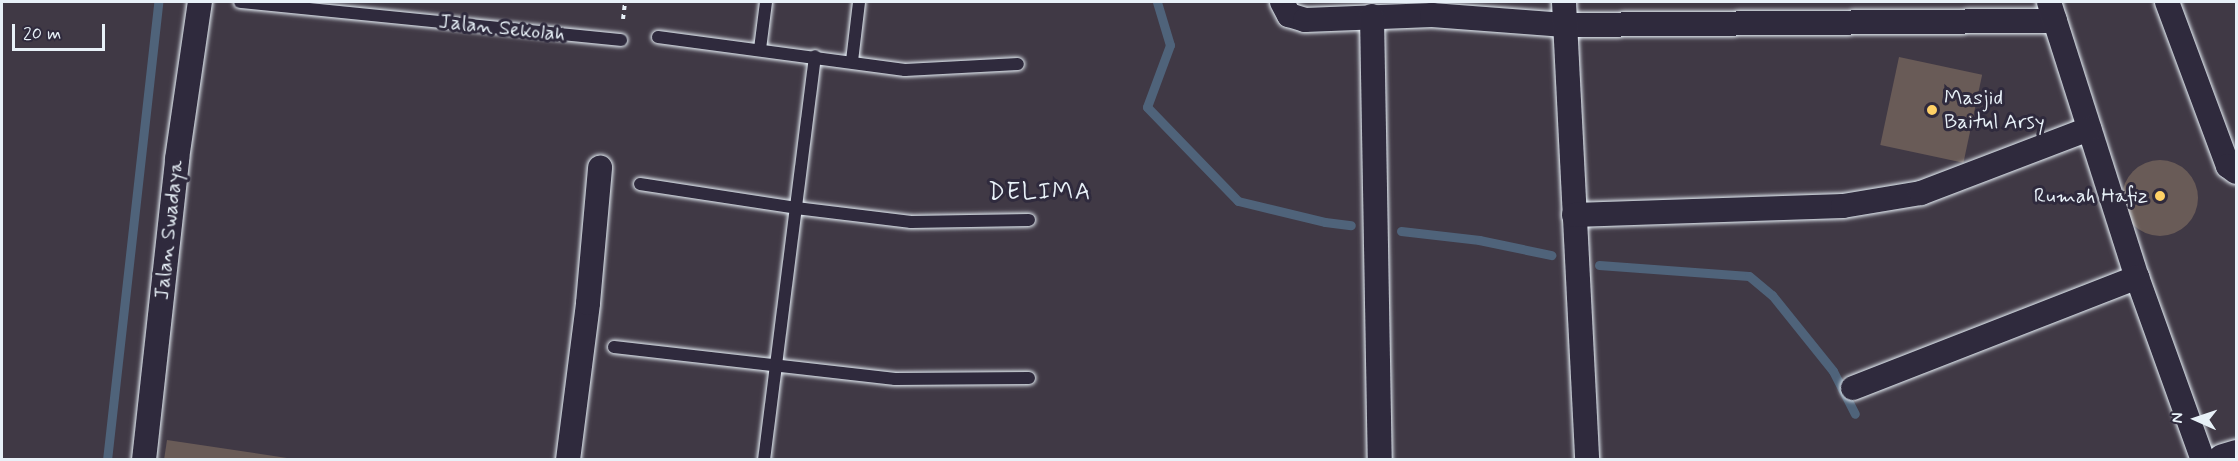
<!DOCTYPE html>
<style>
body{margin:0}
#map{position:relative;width:2238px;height:461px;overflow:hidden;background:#403945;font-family:Mynerve,sans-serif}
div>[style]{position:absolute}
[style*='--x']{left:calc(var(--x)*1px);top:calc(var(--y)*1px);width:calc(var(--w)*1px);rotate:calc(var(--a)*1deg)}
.stream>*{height:9px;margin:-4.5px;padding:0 4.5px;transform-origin:4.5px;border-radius:4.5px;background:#4f637a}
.building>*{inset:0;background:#695b57;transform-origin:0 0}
.round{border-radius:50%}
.path>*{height:4px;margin-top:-2px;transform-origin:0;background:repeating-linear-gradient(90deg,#e8f1f8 0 4.5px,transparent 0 9px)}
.roads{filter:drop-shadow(0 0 2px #e8f1f8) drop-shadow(0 0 2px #e8f1f8)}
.lane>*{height:12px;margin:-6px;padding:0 6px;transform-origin:6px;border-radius:6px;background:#2f2a3d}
.street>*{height:24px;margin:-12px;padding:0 12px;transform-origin:12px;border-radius:12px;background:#2f2a3d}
.secondary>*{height:33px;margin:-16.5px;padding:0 16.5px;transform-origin:16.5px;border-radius:16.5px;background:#2f2a3d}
.dots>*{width:16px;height:16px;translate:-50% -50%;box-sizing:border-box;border:3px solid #2f2a3d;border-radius:50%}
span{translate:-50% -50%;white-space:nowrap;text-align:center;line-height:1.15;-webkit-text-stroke:6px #2f2a3d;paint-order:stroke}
.street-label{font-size:21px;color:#e8f1f8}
.poi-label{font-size:21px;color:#e8f1f8}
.left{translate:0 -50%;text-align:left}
.right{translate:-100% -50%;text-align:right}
.quarter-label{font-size:24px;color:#e8f1f8;letter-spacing:1.5px}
.frame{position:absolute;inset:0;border:3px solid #e8f1f8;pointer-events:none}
.north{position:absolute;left:2166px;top:389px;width:60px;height:60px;-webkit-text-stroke:4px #2f2a3d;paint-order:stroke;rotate:273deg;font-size:16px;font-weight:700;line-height:24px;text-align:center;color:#e8f1f8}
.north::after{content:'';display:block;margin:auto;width:21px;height:27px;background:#e8f1f8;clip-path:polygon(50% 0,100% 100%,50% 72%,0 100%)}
.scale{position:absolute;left:12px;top:24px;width:93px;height:27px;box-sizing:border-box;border:3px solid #e8f1f8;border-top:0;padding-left:8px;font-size:18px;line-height:21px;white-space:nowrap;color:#e8f1f8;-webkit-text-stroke:4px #2f2a3d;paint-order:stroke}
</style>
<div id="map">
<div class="stream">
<div style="--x:1157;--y:2;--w:45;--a:73.2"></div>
<div style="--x:1170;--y:45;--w:66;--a:110.4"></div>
<div style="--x:1147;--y:107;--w:131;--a:45.9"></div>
<div style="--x:1238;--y:201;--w:89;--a:13.6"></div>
<div style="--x:1325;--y:222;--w:26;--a:7"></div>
<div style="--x:1401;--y:231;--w:79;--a:6.6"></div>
<div style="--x:1479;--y:240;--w:74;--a:11.8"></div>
<div style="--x:1599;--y:265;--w:150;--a:4.2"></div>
<div style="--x:1749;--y:276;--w:30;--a:40"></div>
<div style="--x:1772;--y:295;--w:97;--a:51.2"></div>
<div style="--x:1833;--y:371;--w:48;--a:62.9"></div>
<div style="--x:107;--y:460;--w:461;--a:-83.6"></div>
</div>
<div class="building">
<div style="left:1899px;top:57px;width:85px;height:90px;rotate:12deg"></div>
<div class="round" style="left:2122px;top:160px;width:76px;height:76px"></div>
<div style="clip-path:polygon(167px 440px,287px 458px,287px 460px,164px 460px)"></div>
</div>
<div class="path">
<div style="--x:623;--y:19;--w:17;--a:-83"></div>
</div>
<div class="roads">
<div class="lane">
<div style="--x:240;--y:2;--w:383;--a:5.7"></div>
<div style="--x:658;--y:37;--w:249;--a:7.6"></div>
<div style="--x:905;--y:70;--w:113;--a:-3"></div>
<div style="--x:760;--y:49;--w:47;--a:-82.7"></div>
<div style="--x:852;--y:61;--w:59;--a:-83.2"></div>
<div style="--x:640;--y:184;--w:158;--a:8.7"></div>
<div style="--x:796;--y:208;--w:116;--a:6.9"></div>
<div style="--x:911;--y:222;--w:118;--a:-1"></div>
<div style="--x:614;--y:347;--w:283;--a:6.5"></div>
<div style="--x:895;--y:379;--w:134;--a:-0.4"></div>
<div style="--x:764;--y:460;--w:407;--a:-82.8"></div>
</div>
<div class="street">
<div style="--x:1282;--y:2;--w:15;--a:62"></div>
<div style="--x:1289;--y:15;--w:17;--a:17"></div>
<div style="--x:1305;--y:20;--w:127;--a:-2.3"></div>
<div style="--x:1432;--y:15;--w:133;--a:4.3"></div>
<div style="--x:1565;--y:25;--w:490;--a:-0.5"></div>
<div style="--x:1564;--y:2;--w:459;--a:87.1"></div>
<div style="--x:2049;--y:2;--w:289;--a:72.3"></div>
<div style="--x:2137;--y:277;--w:195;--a:70.2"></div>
<div style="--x:2167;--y:2;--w:175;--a:69.6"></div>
<div style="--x:2228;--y:166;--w:10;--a:37"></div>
<div style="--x:1372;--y:16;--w:444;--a:89"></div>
<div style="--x:1574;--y:215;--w:269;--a:-1.9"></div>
<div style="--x:1843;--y:206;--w:79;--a:-9.5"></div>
<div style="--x:1921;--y:193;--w:180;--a:-20.9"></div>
<div style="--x:1853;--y:388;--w:305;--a:-21.3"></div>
<div style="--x:144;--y:460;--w:303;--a:-83.7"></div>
<div style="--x:177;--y:159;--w:159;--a:-81.7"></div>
<div style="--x:568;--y:460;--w:158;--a:-82.7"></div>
<div style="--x:588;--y:303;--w:136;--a:-84.9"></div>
</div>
<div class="secondary">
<div style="--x:2223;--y:460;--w:14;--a:-17"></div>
</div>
</div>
<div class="dots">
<div style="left:1932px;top:110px;background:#ffd166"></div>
<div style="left:2160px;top:196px;background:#ffd166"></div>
</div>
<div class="street-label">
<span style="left:502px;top:28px;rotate:6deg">Jalan Sekolah</span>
<span style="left:169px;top:230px;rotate:-84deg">Jalan Swadaya</span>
</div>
<div class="poi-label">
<span class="left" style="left:1944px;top:110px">Masjid<br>Baitul Arsy</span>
<span class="right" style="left:2148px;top:196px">Rumah Hafiz</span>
</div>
<div class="quarter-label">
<span style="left:1040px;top:193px">DELIMA</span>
</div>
<div class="frame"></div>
<div class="north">N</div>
<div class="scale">20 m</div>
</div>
